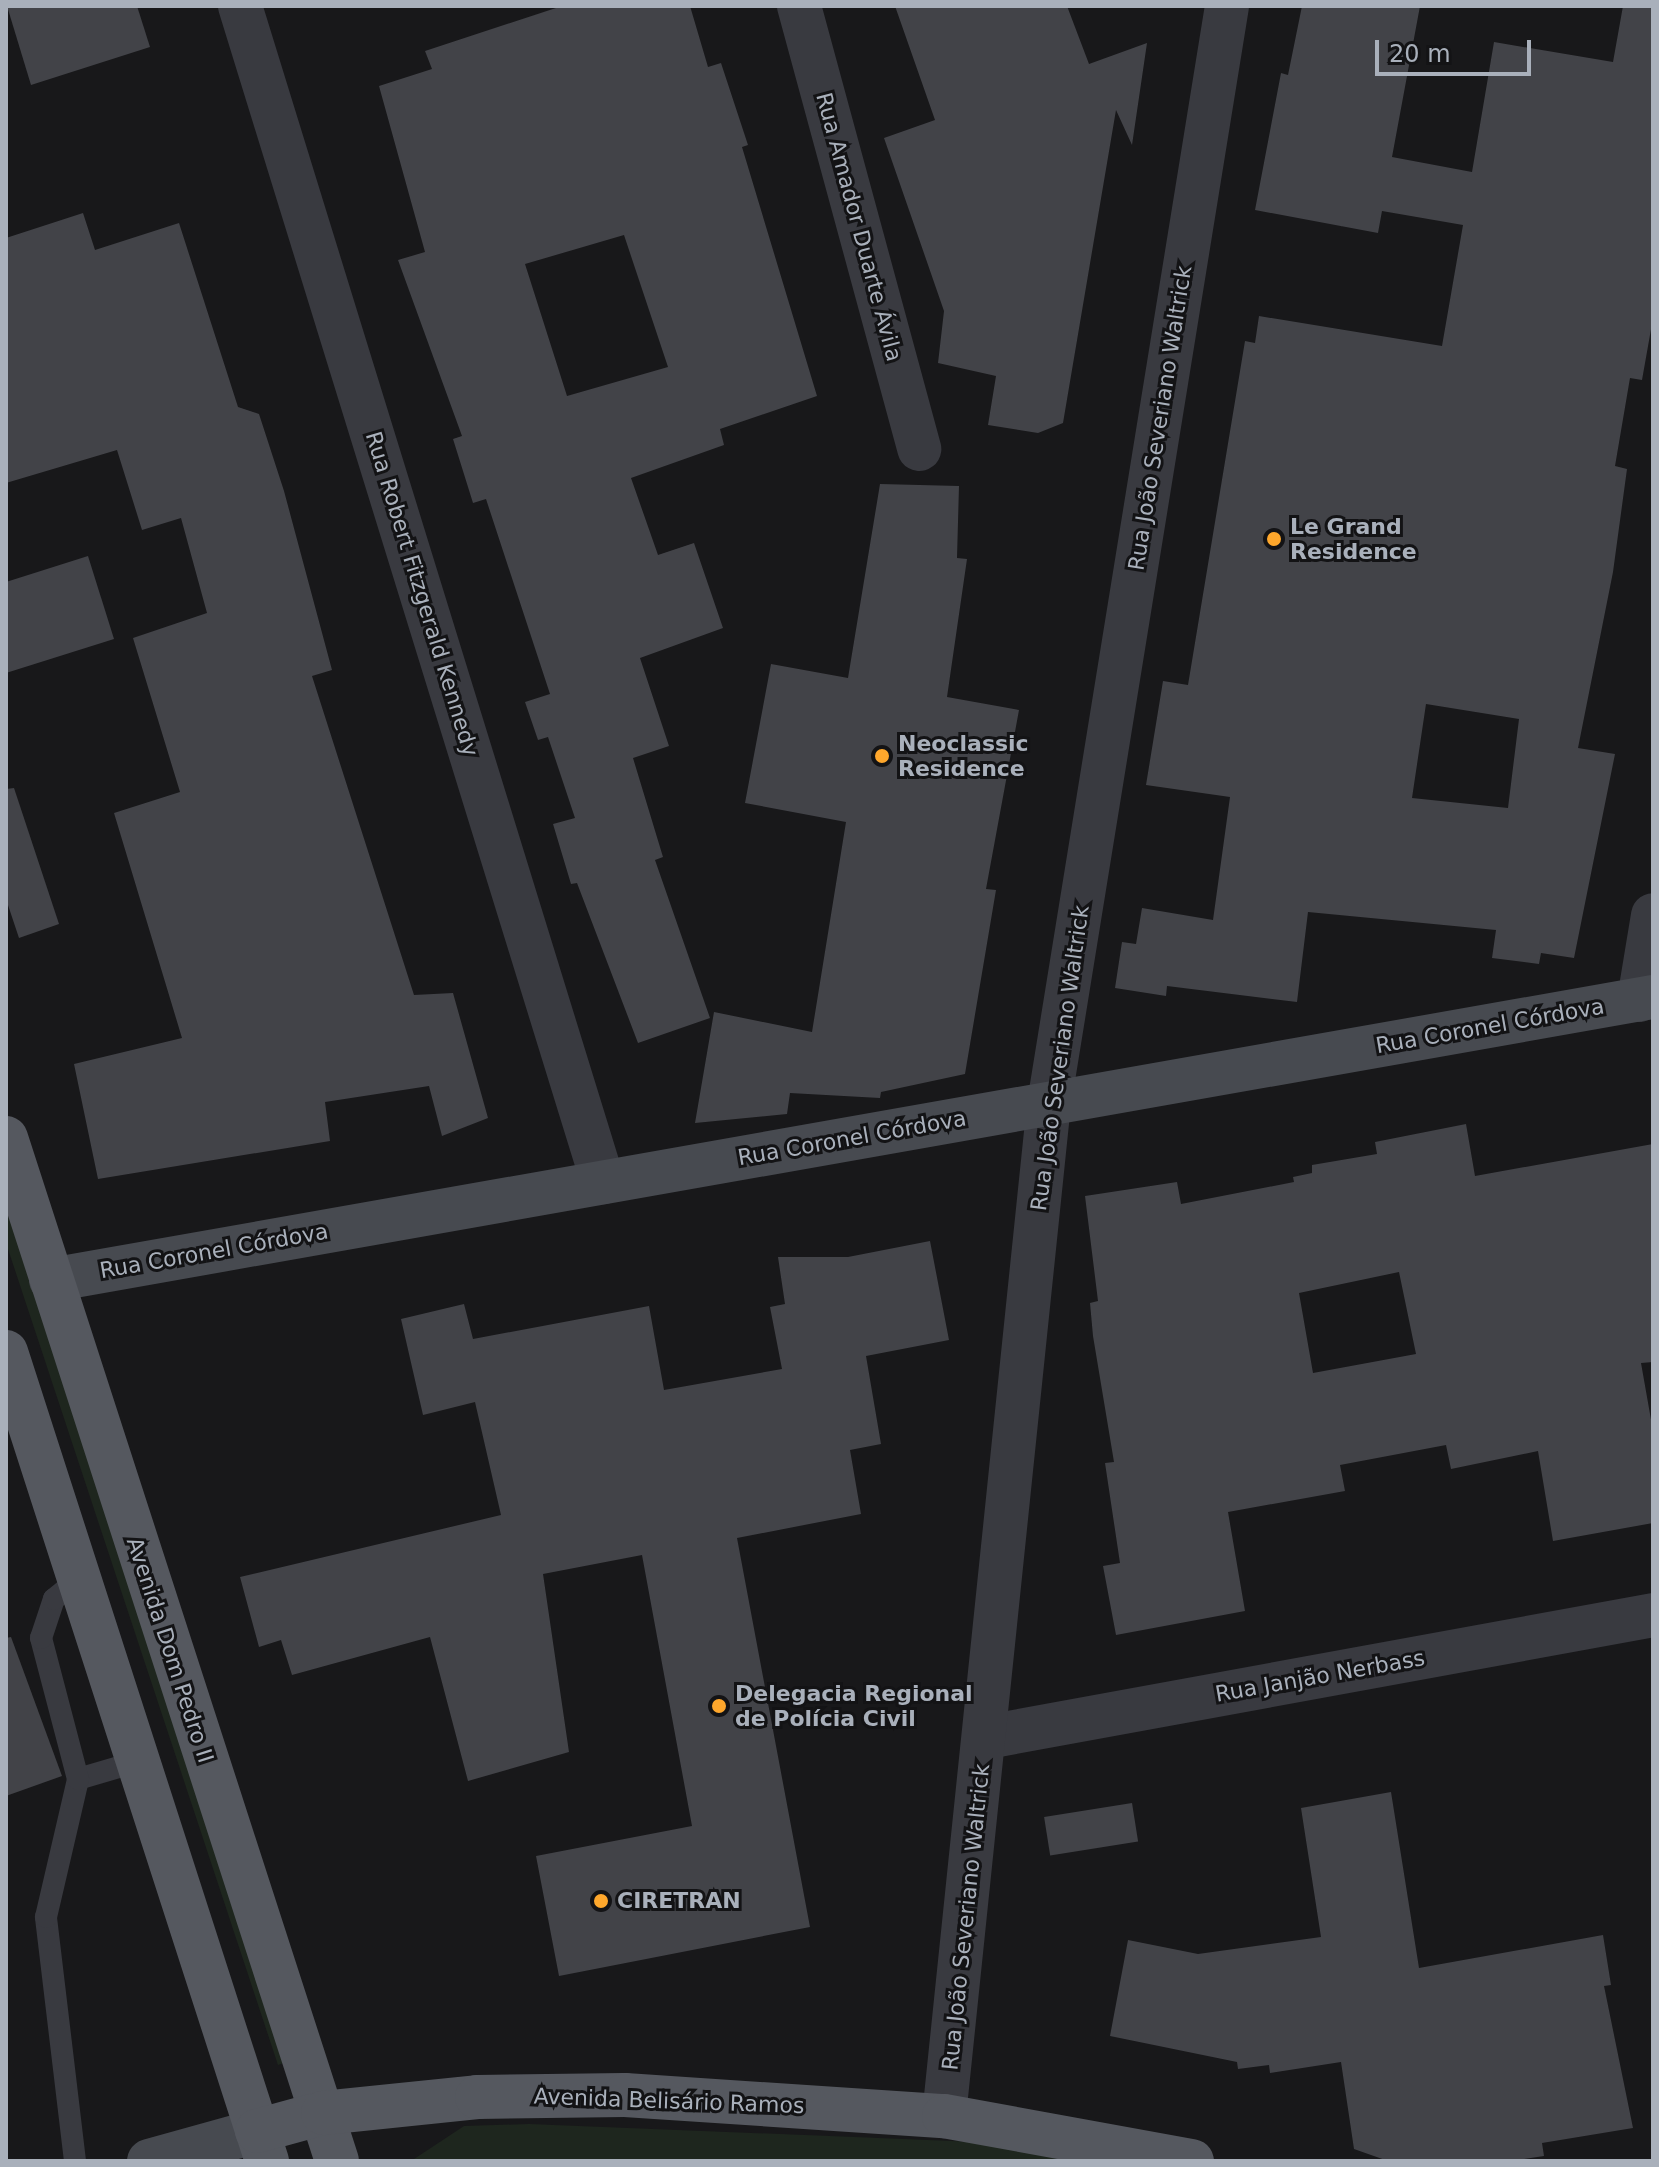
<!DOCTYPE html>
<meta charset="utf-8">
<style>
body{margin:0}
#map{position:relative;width:1659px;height:2167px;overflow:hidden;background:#18181a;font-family:"DejaVu Sans",sans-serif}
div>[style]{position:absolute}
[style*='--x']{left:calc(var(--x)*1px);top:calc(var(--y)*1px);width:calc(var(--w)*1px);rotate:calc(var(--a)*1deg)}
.green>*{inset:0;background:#1e261e}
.building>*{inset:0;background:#424348;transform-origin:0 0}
.lane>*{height:22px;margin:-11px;padding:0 11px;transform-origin:11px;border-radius:11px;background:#393a40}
.street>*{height:44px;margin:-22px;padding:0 22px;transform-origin:22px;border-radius:22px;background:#393a40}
.secondary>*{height:44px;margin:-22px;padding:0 22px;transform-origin:22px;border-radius:22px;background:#474a50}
.primary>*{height:44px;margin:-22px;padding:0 22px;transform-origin:22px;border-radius:22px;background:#55585f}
.dots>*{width:22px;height:22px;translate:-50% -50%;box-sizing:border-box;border:4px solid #131315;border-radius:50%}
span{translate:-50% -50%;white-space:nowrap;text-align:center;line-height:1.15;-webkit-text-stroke:6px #131315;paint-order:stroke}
.street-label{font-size:22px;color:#a9b0bb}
.poi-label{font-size:22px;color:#a9b0bb;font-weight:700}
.left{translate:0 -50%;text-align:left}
.frame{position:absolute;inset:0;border:8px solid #a9b0bb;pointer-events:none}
.scale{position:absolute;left:1375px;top:40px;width:156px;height:36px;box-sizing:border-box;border:4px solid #a9b0bb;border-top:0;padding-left:10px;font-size:24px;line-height:28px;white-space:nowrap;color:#a9b0bb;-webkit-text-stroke:6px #131315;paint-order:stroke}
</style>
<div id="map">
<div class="green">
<div style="clip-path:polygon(6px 1176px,295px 2059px,278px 2065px,6px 1243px)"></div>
<div style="clip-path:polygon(529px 2124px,977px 2142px,1088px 2161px,411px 2161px,464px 2126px)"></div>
</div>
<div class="building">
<div style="clip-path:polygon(7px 6px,137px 6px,150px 47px,31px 85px)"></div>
<div style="clip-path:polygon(evenodd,562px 6px,690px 6px,708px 67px,721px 63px,748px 145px,742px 147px,817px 396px,720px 429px,724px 445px,631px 478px,658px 555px,694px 543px,723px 628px,640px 658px,669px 746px,633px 758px,663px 857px,655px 860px,710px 1018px,638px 1043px,577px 883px,571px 884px,553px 824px,575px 818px,548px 737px,538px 740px,525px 702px,550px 694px,486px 499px,473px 503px,453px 439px,462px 436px,398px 260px,425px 252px,379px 86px,432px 69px,425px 51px,562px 6px,624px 235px,668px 367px,567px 396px,525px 264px,624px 235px)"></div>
<div style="clip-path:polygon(895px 6px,1067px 6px,1089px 64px,1147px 43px,1132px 145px,1116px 110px,1063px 423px,1038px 433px,988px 425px,996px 376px,938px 363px,944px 311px,884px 138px,935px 120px)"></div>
<div style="clip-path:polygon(evenodd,1302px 6px,1420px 6px,1392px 157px,1472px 172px,1494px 42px,1613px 62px,1623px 6px,1653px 6px,1653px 318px,1642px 380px,1630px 378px,1615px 466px,1627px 469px,1613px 572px,1578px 748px,1615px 754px,1574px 958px,1541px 953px,1539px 964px,1492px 958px,1496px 930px,1308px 912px,1297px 1002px,1167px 986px,1166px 996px,1115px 988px,1122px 942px,1136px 944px,1142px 908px,1213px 920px,1230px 797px,1146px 785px,1163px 681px,1188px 685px,1245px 341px,1255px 343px,1259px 316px,1442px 346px,1463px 225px,1382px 211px,1378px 233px,1255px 210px,1281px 73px,1288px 75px,1302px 6px,1426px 704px,1519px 719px,1508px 808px,1412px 798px,1426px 704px)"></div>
<div style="clip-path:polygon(83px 213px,95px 250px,179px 223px,238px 407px,259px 414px,284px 491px,332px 670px,312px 676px,414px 995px,453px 993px,488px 1118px,442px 1136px,429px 1086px,325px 1102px,330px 1141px,98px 1179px,74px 1064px,182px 1038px,114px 813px,180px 792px,133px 638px,207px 613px,181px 518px,142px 530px,117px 450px,6px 483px,6px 238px)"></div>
<div style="clip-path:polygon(880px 484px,959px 486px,957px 558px,967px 559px,947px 697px,1019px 710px,986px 889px,996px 890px,965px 1074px,881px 1092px,880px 1098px,790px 1093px,787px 1114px,695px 1123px,714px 1012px,812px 1032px,846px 822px,745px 803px,771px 664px,848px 678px)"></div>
<div style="clip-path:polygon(88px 556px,114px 639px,6px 673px,6px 582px)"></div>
<div style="clip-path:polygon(14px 788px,59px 924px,19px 938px,6px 899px,6px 789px)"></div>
<div style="clip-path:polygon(evenodd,1466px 1124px,1475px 1176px,1653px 1144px,1653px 1362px,1641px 1363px,1653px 1431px,1653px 1523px,1553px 1541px,1538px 1451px,1451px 1469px,1446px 1445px,1340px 1465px,1345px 1491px,1228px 1512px,1245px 1611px,1116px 1635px,1103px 1566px,1120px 1563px,1105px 1463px,1114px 1462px,1093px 1336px,1090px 1303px,1098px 1301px,1085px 1196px,1177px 1182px,1181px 1204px,1294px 1182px,1293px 1177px,1312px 1173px,1312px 1165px,1377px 1154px,1375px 1142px,1466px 1124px,1399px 1272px,1416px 1354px,1313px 1373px,1299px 1293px,1399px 1272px)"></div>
<div style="clip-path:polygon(930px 1241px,949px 1340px,866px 1356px,881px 1444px,850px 1450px,861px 1514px,737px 1538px,810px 1927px,559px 1976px,536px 1856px,692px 1826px,642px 1555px,543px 1574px,569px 1752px,468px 1781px,430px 1637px,292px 1675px,281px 1640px,259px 1647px,240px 1577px,501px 1515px,475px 1402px,423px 1415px,401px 1319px,464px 1304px,473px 1339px,649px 1306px,664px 1390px,782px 1369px,770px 1307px,785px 1304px,778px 1257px,848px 1257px)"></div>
<div style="clip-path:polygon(11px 1637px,62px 1776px,6px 1796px,6px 1638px)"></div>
<div style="clip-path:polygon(1391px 1792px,1419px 1968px,1603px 1935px,1611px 1985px,1604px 1986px,1633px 2128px,1542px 2143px,1544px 2156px,1510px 2161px,1388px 2161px,1354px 2149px,1341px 2062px,1270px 2073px,1269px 2065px,1238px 2069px,1237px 2062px,1110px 2036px,1128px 1940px,1198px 1954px,1321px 1937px,1301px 1808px)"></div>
<div style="left:1132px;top:1803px;width:39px;height:89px;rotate:81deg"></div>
</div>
<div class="lane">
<div style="--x:78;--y:1779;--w:64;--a:-16.4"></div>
<div style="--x:75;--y:2161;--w:246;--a:-96.8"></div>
<div style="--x:46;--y:1917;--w:142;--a:-76.9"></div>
<div style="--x:78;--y:1779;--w:146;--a:-104.7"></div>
<div style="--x:41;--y:1638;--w:41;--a:-71.6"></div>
<div style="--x:54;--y:1599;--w:32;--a:-39"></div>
</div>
<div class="street">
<div style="--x:240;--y:6;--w:1231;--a:72.85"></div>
<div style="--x:799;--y:6;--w:459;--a:74.8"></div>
<div style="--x:1639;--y:1000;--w:86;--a:-80.6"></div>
<div style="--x:987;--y:1737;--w:677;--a:-10.38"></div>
<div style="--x:944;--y:2116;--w:1017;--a:-84.08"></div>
<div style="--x:1049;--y:1104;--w:1112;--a:-80.79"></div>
</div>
<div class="secondary">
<div style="--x:51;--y:1280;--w:1627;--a:-10.02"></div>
<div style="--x:149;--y:2161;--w:112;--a:-15.5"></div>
</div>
<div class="primary">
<div style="--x:6;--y:1138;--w:1075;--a:72.07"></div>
<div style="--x:6;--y:1352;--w:850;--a:72.12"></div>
<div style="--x:257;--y:2131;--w:68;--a:-15.3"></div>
<div style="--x:323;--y:2113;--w:155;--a:-5.9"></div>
<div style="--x:477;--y:2097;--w:148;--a:-0.8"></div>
<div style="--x:625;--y:2095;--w:320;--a:3.8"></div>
<div style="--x:944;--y:2116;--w:252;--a:10.3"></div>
</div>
<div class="dots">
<div style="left:1274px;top:539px;background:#fea72c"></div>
<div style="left:882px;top:756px;background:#fea72c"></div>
<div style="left:719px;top:1706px;background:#fea72c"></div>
<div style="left:601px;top:1901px;background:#fea72c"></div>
</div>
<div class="street-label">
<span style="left:859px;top:227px;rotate:75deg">Rua Amador Duarte Ávila</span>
<span style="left:1160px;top:418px;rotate:-81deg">Rua João Severiano Waltrick</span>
<span style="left:422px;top:594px;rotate:73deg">Rua Robert Fitzgerald Kennedy</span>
<span style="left:1490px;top:1026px;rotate:-10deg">Rua Coronel Córdova</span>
<span style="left:1060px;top:1058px;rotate:-82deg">Rua João Severiano Waltrick</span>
<span style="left:852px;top:1138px;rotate:-10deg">Rua Coronel Córdova</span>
<span style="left:214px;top:1251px;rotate:-10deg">Rua Coronel Córdova</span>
<span style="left:170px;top:1650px;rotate:72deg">Avenida Dom Pedro II</span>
<span style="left:1320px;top:1676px;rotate:-10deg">Rua Janjão Nerbass</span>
<span style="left:966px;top:1917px;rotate:-84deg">Rua João Severiano Waltrick</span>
<span style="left:669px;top:2101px;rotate:2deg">Avenida Belisário Ramos</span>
</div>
<div class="poi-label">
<span class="left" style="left:1290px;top:539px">Le Grand<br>Residence</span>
<span class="left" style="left:898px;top:756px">Neoclassic<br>Residence</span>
<span class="left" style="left:735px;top:1706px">Delegacia Regional<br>de Polícia Civil</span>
<span class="left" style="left:617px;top:1901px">CIRETRAN</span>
</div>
<div class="frame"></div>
<div class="scale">20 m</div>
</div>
